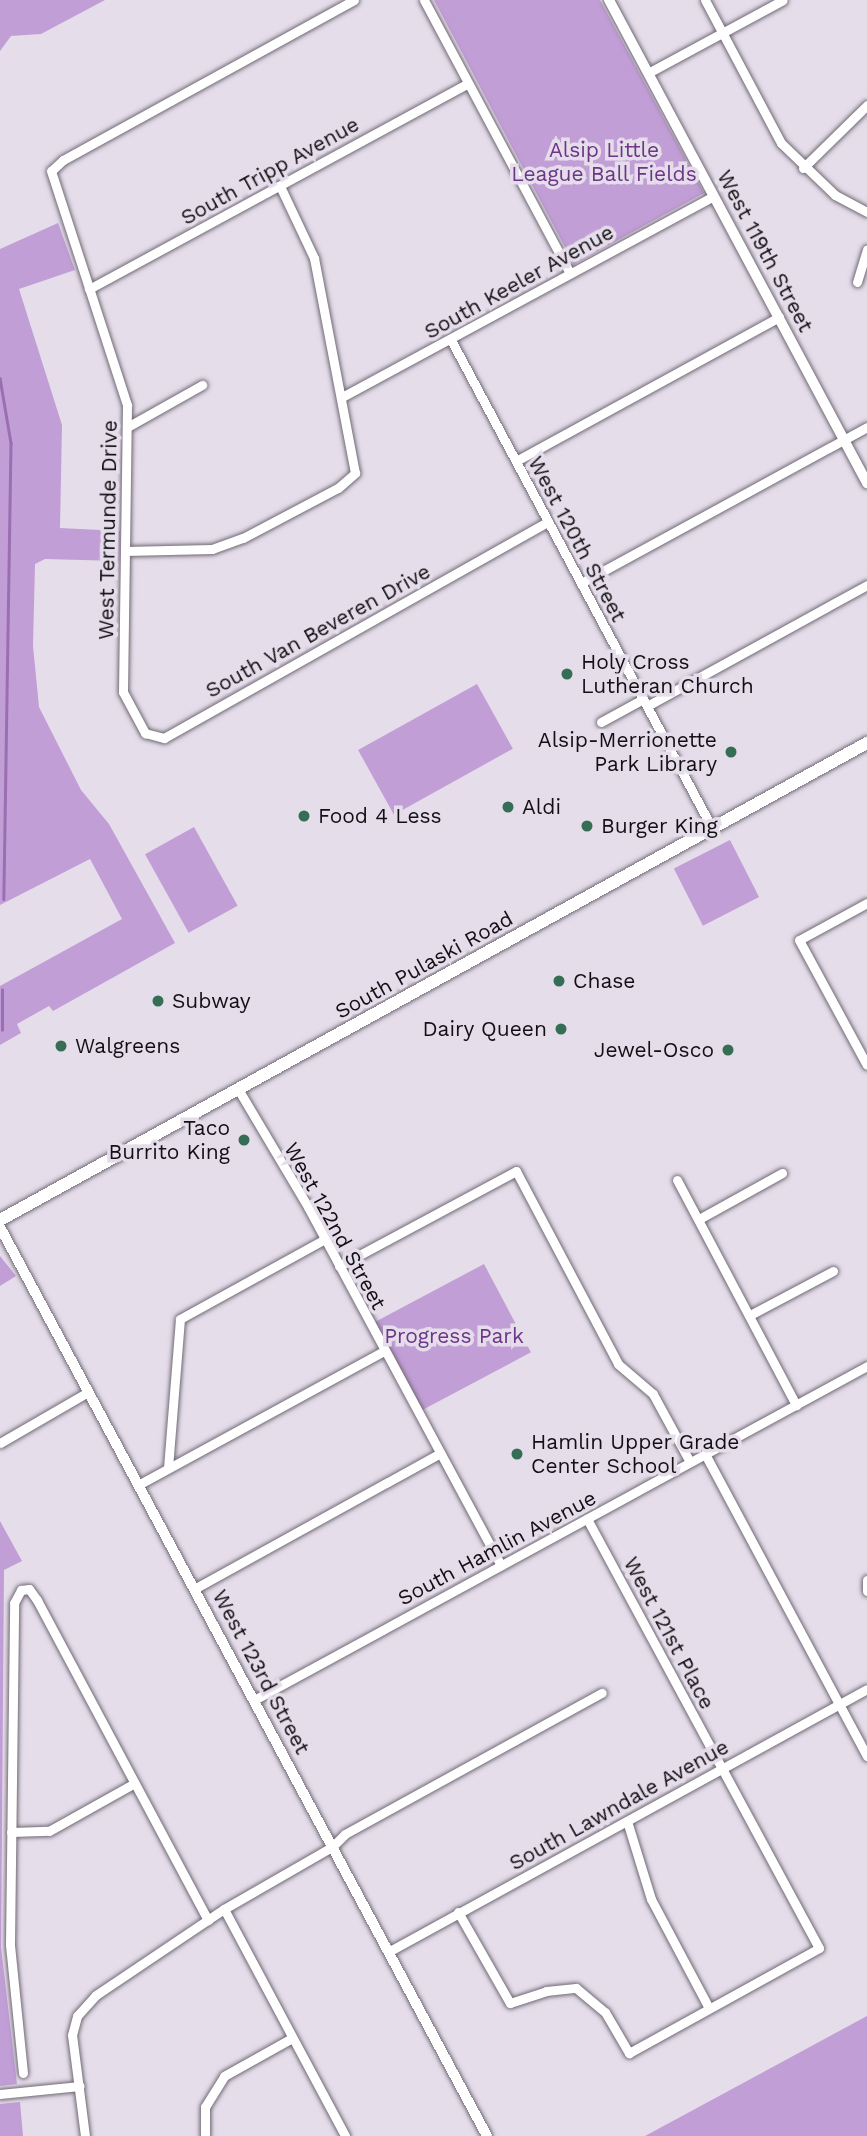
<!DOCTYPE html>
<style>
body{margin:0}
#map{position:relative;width:867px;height:2136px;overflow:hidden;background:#e5ddea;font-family:"Work Sans",sans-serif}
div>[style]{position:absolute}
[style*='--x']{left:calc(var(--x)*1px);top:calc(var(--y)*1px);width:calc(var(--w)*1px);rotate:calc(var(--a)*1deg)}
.green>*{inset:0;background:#c29ed7;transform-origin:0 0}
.stream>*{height:2.5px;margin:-1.25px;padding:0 1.25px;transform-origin:1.25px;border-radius:1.25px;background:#9a6fb2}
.roads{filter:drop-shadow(0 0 2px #716a75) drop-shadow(0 0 2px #716a75)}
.minor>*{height:9px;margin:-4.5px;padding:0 4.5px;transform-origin:4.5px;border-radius:4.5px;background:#fff}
.tertiary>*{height:10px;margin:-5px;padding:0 5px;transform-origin:5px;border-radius:5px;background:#fff}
.secondary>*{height:12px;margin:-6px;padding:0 6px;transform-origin:6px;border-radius:6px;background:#fff}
.dots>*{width:19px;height:19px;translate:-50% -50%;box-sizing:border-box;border:4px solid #e5ddea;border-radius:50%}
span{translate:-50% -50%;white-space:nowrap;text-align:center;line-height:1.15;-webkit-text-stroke:7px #e5ddea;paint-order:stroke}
.park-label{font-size:21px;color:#6c3587}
.street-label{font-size:21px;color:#121014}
.poi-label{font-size:21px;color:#121014}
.left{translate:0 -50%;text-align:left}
.right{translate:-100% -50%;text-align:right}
</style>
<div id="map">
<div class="green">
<div style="clip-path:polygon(0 0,105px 0,41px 34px,11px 36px,0 51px)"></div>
<div style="clip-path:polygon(434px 0,600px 0,704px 193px,574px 264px)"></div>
<div style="clip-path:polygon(58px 223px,75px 270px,19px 289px,62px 425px,60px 528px,120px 531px,119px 561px,45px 559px,35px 564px,33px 646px,39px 707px,81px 790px,109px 824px,175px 943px,53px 1011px,49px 1006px,17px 1024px,21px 1033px,0 1045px,0 986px,122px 919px,90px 859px,0 905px,0 249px)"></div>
<div style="left:477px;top:684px;width:74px;height:136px;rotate:61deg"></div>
<div style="left:194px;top:827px;width:90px;height:56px;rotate:61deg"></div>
<div style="left:730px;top:840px;width:64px;height:63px;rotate:63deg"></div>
<div style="clip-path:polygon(0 1256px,16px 1276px,0 1286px)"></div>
<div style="left:484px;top:1264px;width:100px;height:123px;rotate:62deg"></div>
<div style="clip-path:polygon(0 1521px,22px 1561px,4px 1570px,1px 1947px,17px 2084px,0 2086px)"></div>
<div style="clip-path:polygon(867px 2016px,867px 2136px,645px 2136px)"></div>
<div style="clip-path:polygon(20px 2102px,23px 2136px,0 2136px,0 2104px)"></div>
</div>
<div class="stream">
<div style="--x:0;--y:378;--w:66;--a:80.4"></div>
<div style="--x:11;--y:443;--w:456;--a:90.9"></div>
<div style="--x:2;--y:1030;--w:40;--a:-90"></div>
</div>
<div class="roads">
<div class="minor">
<div style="--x:354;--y:0;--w:332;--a:151.2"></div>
<div style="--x:63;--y:160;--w:16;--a:137"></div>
<div style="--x:51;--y:171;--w:246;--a:72"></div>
<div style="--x:127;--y:405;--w:287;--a:90.8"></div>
<div style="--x:123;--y:692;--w:47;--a:61.8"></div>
<div style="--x:145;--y:733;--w:20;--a:15"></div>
<div style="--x:164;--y:738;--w:441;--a:-29.4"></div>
<div style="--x:424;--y:0;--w:310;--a:61.9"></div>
<div style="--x:705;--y:0;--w:162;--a:62"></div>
<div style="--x:781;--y:143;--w:75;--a:43.9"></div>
<div style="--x:835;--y:195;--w:36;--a:28"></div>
<div style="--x:648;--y:73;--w:153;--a:-28.4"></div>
<div style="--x:803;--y:168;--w:90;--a:-44.5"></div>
<div style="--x:857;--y:282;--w:34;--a:-73"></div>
<div style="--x:89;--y:289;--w:431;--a:-28.5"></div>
<div style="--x:451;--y:340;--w:553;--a:61.86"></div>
<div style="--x:342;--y:397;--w:422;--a:-28.4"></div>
<div style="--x:129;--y:426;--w:84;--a:-29.3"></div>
<div style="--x:516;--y:461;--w:300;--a:-28.7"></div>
<div style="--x:125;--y:551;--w:87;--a:-1.3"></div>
<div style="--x:212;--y:549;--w:33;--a:-20"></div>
<div style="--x:243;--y:538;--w:107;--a:-27.8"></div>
<div style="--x:338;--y:488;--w:23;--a:-41"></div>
<div style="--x:355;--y:473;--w:219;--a:-100.8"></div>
<div style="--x:314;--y:258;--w:80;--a:-115.3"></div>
<div style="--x:581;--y:583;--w:326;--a:-28.6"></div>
<div style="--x:647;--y:706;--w:251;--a:-28.8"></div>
<div style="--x:601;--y:722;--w:48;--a:-28.7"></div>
<div style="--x:867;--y:903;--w:77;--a:151.4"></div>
<div style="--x:799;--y:940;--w:142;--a:61.5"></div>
<div style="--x:238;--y:1089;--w:137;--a:59.3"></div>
<div style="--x:308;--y:1207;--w:407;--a:61.7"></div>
<div style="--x:677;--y:1180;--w:255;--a:62.1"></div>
<div style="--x:699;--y:1219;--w:95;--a:-29"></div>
<div style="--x:339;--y:1266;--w:201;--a:-28.2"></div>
<div style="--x:516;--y:1171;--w:218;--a:62.1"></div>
<div style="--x:618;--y:1364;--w:46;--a:40.6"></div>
<div style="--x:653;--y:1394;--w:77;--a:61.4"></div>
<div style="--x:750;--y:1315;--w:94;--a:-27.9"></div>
<div style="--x:0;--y:1443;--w:102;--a:-30.1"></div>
<div style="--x:705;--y:1454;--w:343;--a:61.8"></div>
<div style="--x:168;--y:1468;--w:149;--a:-85.4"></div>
<div style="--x:180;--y:1319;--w:166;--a:-28.9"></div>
<div style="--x:138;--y:1485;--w:280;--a:-28.6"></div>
<div style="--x:867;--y:1580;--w:11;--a:90"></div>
<div style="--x:194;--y:1589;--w:281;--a:-28.9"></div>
<div style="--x:254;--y:1700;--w:698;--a:-28.58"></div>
<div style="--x:627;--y:1821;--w:82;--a:72.9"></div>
<div style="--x:651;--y:1899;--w:121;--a:62"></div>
<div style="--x:11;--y:1832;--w:38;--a:-2"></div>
<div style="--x:49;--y:1831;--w:98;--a:-29.2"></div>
<div style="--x:224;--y:1909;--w:257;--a:61.9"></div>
<div style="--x:458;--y:1912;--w:105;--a:60.3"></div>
<div style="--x:510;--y:2003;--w:38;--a:-18"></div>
<div style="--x:546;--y:1991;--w:30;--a:-6"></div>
<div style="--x:576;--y:1988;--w:38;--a:40"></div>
<div style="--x:605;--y:2012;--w:48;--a:59.7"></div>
<div style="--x:629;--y:2053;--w:217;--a:-28.9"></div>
<div style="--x:819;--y:1948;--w:488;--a:-118.4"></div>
<div style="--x:388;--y:1952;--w:546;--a:-28.77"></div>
<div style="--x:23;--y:2073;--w:129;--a:-95.8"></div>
<div style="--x:10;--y:1945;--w:342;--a:-89.3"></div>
<div style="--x:14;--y:1603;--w:15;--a:-62"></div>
<div style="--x:21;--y:1590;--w:8;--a:-7"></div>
<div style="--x:29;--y:1589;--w:14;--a:54"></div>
<div style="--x:37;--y:1600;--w:363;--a:61.9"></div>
<div style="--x:0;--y:2094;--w:80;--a:-5.7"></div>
<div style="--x:85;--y:2136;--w:102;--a:-97.3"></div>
<div style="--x:72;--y:2035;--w:20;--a:-75"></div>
<div style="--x:77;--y:2016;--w:28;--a:-48"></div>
<div style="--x:96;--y:1995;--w:154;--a:-33.9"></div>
<div style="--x:224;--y:1909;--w:125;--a:-29.9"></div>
<div style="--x:332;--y:1847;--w:18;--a:-45"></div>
<div style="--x:345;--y:1834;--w:293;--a:-28.8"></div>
<div style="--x:205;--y:2136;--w:29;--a:-90"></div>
<div style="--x:205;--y:2107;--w:36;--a:-58"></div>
<div style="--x:224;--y:2076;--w:78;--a:-29.2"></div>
</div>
<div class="tertiary">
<div style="--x:609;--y:0;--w:548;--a:61.89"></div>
<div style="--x:0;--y:1227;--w:1031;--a:61.82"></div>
</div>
<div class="secondary">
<div style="--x:0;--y:1220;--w:990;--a:-28.82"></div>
</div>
</div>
<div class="dots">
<div style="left:567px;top:674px;background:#356d55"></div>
<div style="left:731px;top:752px;background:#356d55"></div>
<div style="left:508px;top:807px;background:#356d55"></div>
<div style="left:304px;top:816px;background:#356d55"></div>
<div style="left:587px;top:826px;background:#356d55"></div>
<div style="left:559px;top:981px;background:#356d55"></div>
<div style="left:158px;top:1001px;background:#356d55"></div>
<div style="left:561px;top:1029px;background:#356d55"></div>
<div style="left:61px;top:1046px;background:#356d55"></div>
<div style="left:728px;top:1050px;background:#356d55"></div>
<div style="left:244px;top:1140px;background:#356d55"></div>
<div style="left:517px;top:1454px;background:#356d55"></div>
</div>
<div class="park-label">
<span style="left:604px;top:162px">Alsip Little<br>League Ball Fields</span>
<span style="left:454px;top:1336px">Progress Park</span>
</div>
<div class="street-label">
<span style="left:270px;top:171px;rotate:-29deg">South Tripp Avenue</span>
<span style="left:765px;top:251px;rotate:62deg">West 119th Street</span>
<span style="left:519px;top:282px;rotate:-29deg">South Keeler Avenue</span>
<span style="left:108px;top:530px;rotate:-89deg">West Termunde Drive</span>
<span style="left:577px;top:539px;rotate:62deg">West 120th Street</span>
<span style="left:318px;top:631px;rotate:-29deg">South Van Beveren Drive</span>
<span style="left:424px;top:965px;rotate:-29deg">South Pulaski Road</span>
<span style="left:335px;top:1226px;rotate:61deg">West 122nd Street</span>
<span style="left:497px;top:1548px;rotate:-28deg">South Hamlin Avenue</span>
<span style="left:669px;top:1633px;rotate:62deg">West 121st Place</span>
<span style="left:261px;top:1672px;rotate:62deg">West 123rd Street</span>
<span style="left:619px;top:1805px;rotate:-29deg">South Lawndale Avenue</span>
</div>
<div class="poi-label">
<span class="left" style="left:581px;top:674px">Holy Cross<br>Lutheran Church</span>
<span class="right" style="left:717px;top:752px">Alsip-Merrionette<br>Park Library</span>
<span class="left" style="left:522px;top:807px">Aldi</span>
<span class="left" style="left:318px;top:816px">Food 4 Less</span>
<span class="left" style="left:601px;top:826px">Burger King</span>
<span class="left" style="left:573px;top:981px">Chase</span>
<span class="left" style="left:172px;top:1001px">Subway</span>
<span class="right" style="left:547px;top:1029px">Dairy Queen</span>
<span class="left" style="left:75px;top:1046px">Walgreens</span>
<span class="right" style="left:714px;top:1050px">Jewel-Osco</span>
<span class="right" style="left:230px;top:1140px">Taco<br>Burrito King</span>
<span class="left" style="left:531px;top:1454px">Hamlin Upper Grade<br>Center School</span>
</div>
</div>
